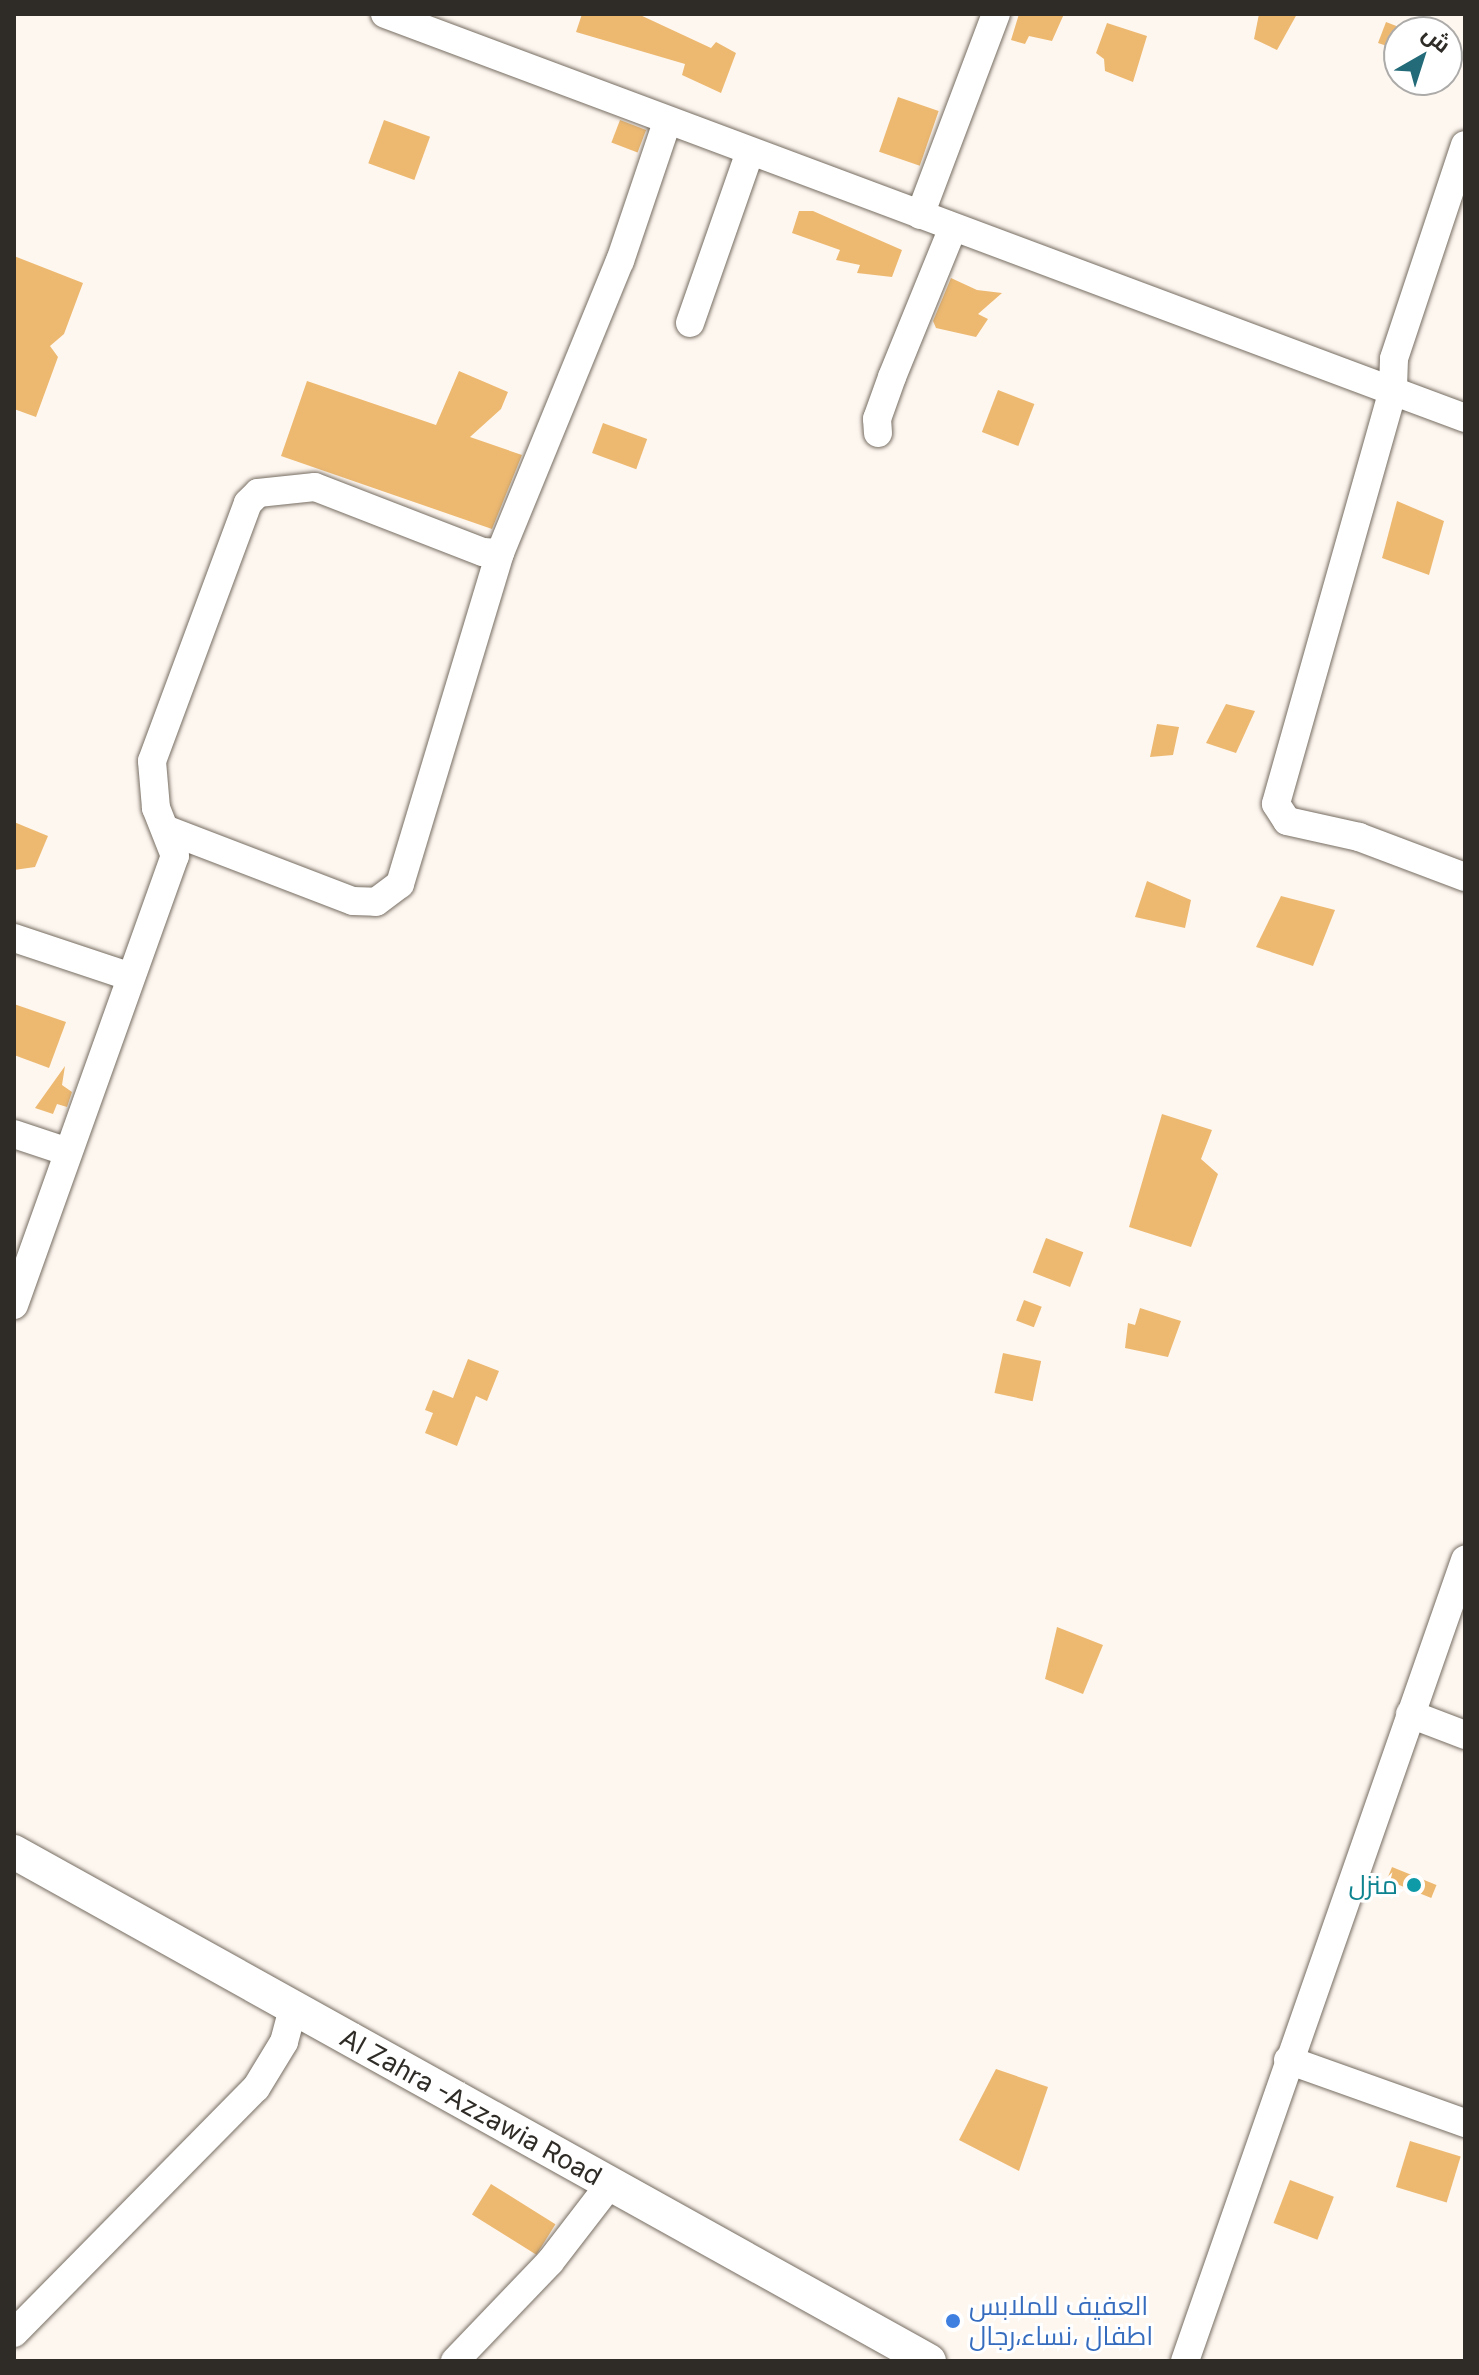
<!DOCTYPE html>
<meta charset="utf-8">
<style>
body{margin:0}
#map{position:relative;width:1479px;height:2375px;overflow:hidden;background:#fef7f0;font-family:Inter,Cairo,sans-serif}
div>[style]{position:absolute}
[style*='--x']{left:calc(var(--x)*1px);top:calc(var(--y)*1px);width:calc(var(--w)*1px);rotate:calc(var(--a)*1deg)}
.building>*{inset:0;background:#edb971;transform-origin:0 0}
.roads{filter:drop-shadow(0 0 2px #766d62) drop-shadow(0 0 2px #766d62)}
.minor>*{height:28px;margin:-14px;padding:0 14px;transform-origin:14px;border-radius:14px;background:#fff}
.major>*{height:34px;margin:-17px;padding:0 17px;transform-origin:17px;border-radius:17px;background:#fff}
.dots>*{width:22px;height:22px;translate:-50% -50%;box-sizing:border-box;border:4px solid #fff;border-radius:50%}
span{translate:-50% -50%;white-space:nowrap;text-align:center;line-height:1.15;-webkit-text-stroke:6px #fff;paint-order:stroke}
.culture-label{font-size:26px;color:#0d838f}
.right{translate:-100% -50%;text-align:right}
.street-label{font-size:26px;color:#2f2c27}
.shop-label{font-size:26px;color:#366cbe}
.left{translate:0 -50%;text-align:left}
.frame{position:absolute;inset:0;border:16px solid #2f2c27;pointer-events:none}
.north{position:absolute;left:1383px;top:16px;width:80px;height:80px;box-sizing:border-box;background:#fff;border:2px solid #acaba9;border-radius:50%;rotate:39deg;font-size:22px;font-weight:700;line-height:32px;text-align:center;color:#2f2c27}
.north::after{content:'';display:block;margin:auto;width:28px;height:36px;background:#236b78;clip-path:polygon(50% 0,100% 100%,50% 72%,0 100%)}
</style>
<div id="map">
<div class="building">
<div style="clip-path:polygon(582px 14px,638px 14px,711px 48px,716px 42px,736px 53px,721px 93px,682px 75px,685px 64px,576px 32px)"></div>
<div style="clip-path:polygon(1019px 14px,1064px 14px,1052px 41px,1029px 36px,1025px 44px,1011px 40px)"></div>
<div style="clip-path:polygon(1259px 14px,1297px 14px,1277px 50px,1254px 39px)"></div>
<div style="clip-path:polygon(1386px 22px,1399px 27px,1399px 50px,1378px 43px)"></div>
<div style="clip-path:polygon(1107px 23px,1147px 36px,1133px 82px,1105px 71px,1104px 59px,1096px 53px)"></div>
<div style="left:898px;top:97px;width:43px;height:58px;rotate:19deg"></div>
<div style="left:384px;top:120px;width:49px;height:46px;rotate:20deg"></div>
<div style="left:620px;top:120px;width:28px;height:24px;rotate:21deg"></div>
<div style="clip-path:polygon(799px 211px,813px 211px,902px 250px,892px 277px,857px 273px,860px 265px,836px 260px,840px 250px,792px 233px)"></div>
<div style="clip-path:polygon(14px 256px,83px 283px,64px 334px,50px 346px,58px 357px,36px 417px,14px 409px)"></div>
<div style="clip-path:polygon(951px 278px,977px 290px,1002px 293px,978px 314px,988px 319px,976px 337px,936px 328px,933px 321px)"></div>
<div style="clip-path:polygon(459px 371px,508px 392px,501px 409px,470px 437px,522px 455px,492px 529px,281px 456px,307px 381px,436px 425px)"></div>
<div style="left:998px;top:390px;width:39px;height:45px;rotate:21deg"></div>
<div style="left:603px;top:423px;width:47px;height:32px;rotate:20deg"></div>
<div style="clip-path:polygon(1397px 501px,1444px 521px,1429px 575px,1382px 558px)"></div>
<div style="clip-path:polygon(1226px 704px,1255px 711px,1236px 753px,1206px 743px)"></div>
<div style="clip-path:polygon(1157px 724px,1179px 727px,1173px 755px,1150px 757px)"></div>
<div style="clip-path:polygon(14px 822px,48px 836px,35px 867px,14px 870px)"></div>
<div style="clip-path:polygon(1147px 881px,1191px 900px,1185px 928px,1135px 917px)"></div>
<div style="clip-path:polygon(1281px 896px,1335px 910px,1313px 966px,1256px 947px)"></div>
<div style="clip-path:polygon(14px 1004px,66px 1022px,49px 1068px,14px 1055px)"></div>
<div style="clip-path:polygon(65px 1066px,62px 1085px,72px 1092px,67px 1107px,57px 1104px,53px 1114px,35px 1108px)"></div>
<div style="clip-path:polygon(1162px 1114px,1212px 1130px,1201px 1159px,1218px 1174px,1191px 1247px,1129px 1227px)"></div>
<div style="left:1046px;top:1238px;width:40px;height:37px;rotate:21deg"></div>
<div style="left:1024px;top:1300px;width:19px;height:22px;rotate:21deg"></div>
<div style="clip-path:polygon(1140px 1308px,1181px 1321px,1168px 1357px,1125px 1348px,1128px 1323px,1135px 1325px)"></div>
<div style="left:1003px;top:1353px;width:39px;height:41px;rotate:12deg"></div>
<div style="clip-path:polygon(468px 1359px,499px 1371px,487px 1401px,476px 1396px,457px 1446px,425px 1433px,433px 1413px,425px 1410px,433px 1390px,453px 1398px)"></div>
<div style="clip-path:polygon(1057px 1627px,1103px 1645px,1083px 1694px,1045px 1679px)"></div>
<div style="left:1392px;top:1867px;width:48px;height:14px;rotate:22deg"></div>
<div style="clip-path:polygon(996px 2069px,1048px 2087px,1019px 2171px,959px 2140px)"></div>
<div style="left:1410px;top:2141px;width:53px;height:48px;rotate:17deg"></div>
<div style="left:1290px;top:2180px;width:47px;height:46px;rotate:21deg"></div>
<div style="left:491px;top:2184px;width:76px;height:36px;rotate:32deg"></div>
</div>
<div class="roads">
<div class="minor">
<div style="--x:385;--y:14;--w:1153;--a:20.51"></div>
<div style="--x:1465;--y:145;--w:225;--a:108.4"></div>
<div style="--x:1394;--y:359;--w:31;--a:92"></div>
<div style="--x:1393;--y:390;--w:430;--a:105.8"></div>
<div style="--x:1276;--y:804;--w:20;--a:57"></div>
<div style="--x:1287;--y:821;--w:74;--a:12.5"></div>
<div style="--x:1359;--y:837;--w:113;--a:20.7"></div>
<div style="--x:920;--y:215;--w:215;--a:-69.3"></div>
<div style="--x:690;--y:323;--w:181;--a:-70.7"></div>
<div style="--x:878;--y:433;--w:14;--a:-94"></div>
<div style="--x:877;--y:419;--w:45;--a:-70.3"></div>
<div style="--x:892;--y:377;--w:159;--a:-67.8"></div>
<div style="--x:165;--y:829;--w:201;--a:21"></div>
<div style="--x:353;--y:901;--w:23;--a:2"></div>
<div style="--x:376;--y:902;--w:30;--a:-37"></div>
<div style="--x:400;--y:884;--w:346;--a:-73.2"></div>
<div style="--x:14;--y:938;--w:123;--a:18.4"></div>
<div style="--x:14;--y:1134;--w:57;--a:18.4"></div>
<div style="--x:14;--y:1305;--w:477;--a:-70.3"></div>
<div style="--x:175;--y:856;--w:52;--a:-111.6"></div>
<div style="--x:156;--y:808;--w:47;--a:-94.9"></div>
<div style="--x:152;--y:761;--w:275;--a:-69.6"></div>
<div style="--x:248;--y:503;--w:14;--a:-45"></div>
<div style="--x:258;--y:493;--w:57;--a:-6"></div>
<div style="--x:315;--y:487;--w:180;--a:21.2"></div>
<div style="--x:483;--y:552;--w:17;--a:3"></div>
<div style="--x:500;--y:553;--w:316;--a:-67.7"></div>
<div style="--x:620;--y:261;--w:147;--a:-71.3"></div>
<div style="--x:1410;--y:1714;--w:59;--a:20.9"></div>
<div style="--x:1288;--y:2060;--w:188;--a:19.6"></div>
<div style="--x:14;--y:2333;--w:344;--a:-45.4"></div>
<div style="--x:256;--y:2088;--w:54;--a:-58.7"></div>
<div style="--x:284;--y:2042;--w:34;--a:-75"></div>
<div style="--x:455;--y:2361;--w:137;--a:-46.2"></div>
<div style="--x:550;--y:2262;--w:98;--a:-52.4"></div>
<div style="--x:1185;--y:2361;--w:849;--a:-70.73"></div>
</div>
<div class="major">
<div style="--x:14;--y:1852;--w:1047;--a:29.09"></div>
</div>
</div>
<div class="dots">
<div style="left:1414px;top:1885px;background:#0f9aa8"></div>
<div style="left:953px;top:2321px;background:#3f7fe0"></div>
</div>
<div class="culture-label">
<span class="right" style="left:1398px;top:1885px">منزل</span>
</div>
<div class="street-label">
<span style="left:471px;top:2107px;rotate:29deg">Al Zahra -Azzawia Road</span>
</div>
<div class="shop-label">
<span class="left" style="left:969px;top:2321px">العفيف للملابس<br>اطفال ،نساء،رجال</span>
</div>
<div class="frame"></div>
<div class="north">ش</div>
</div>
